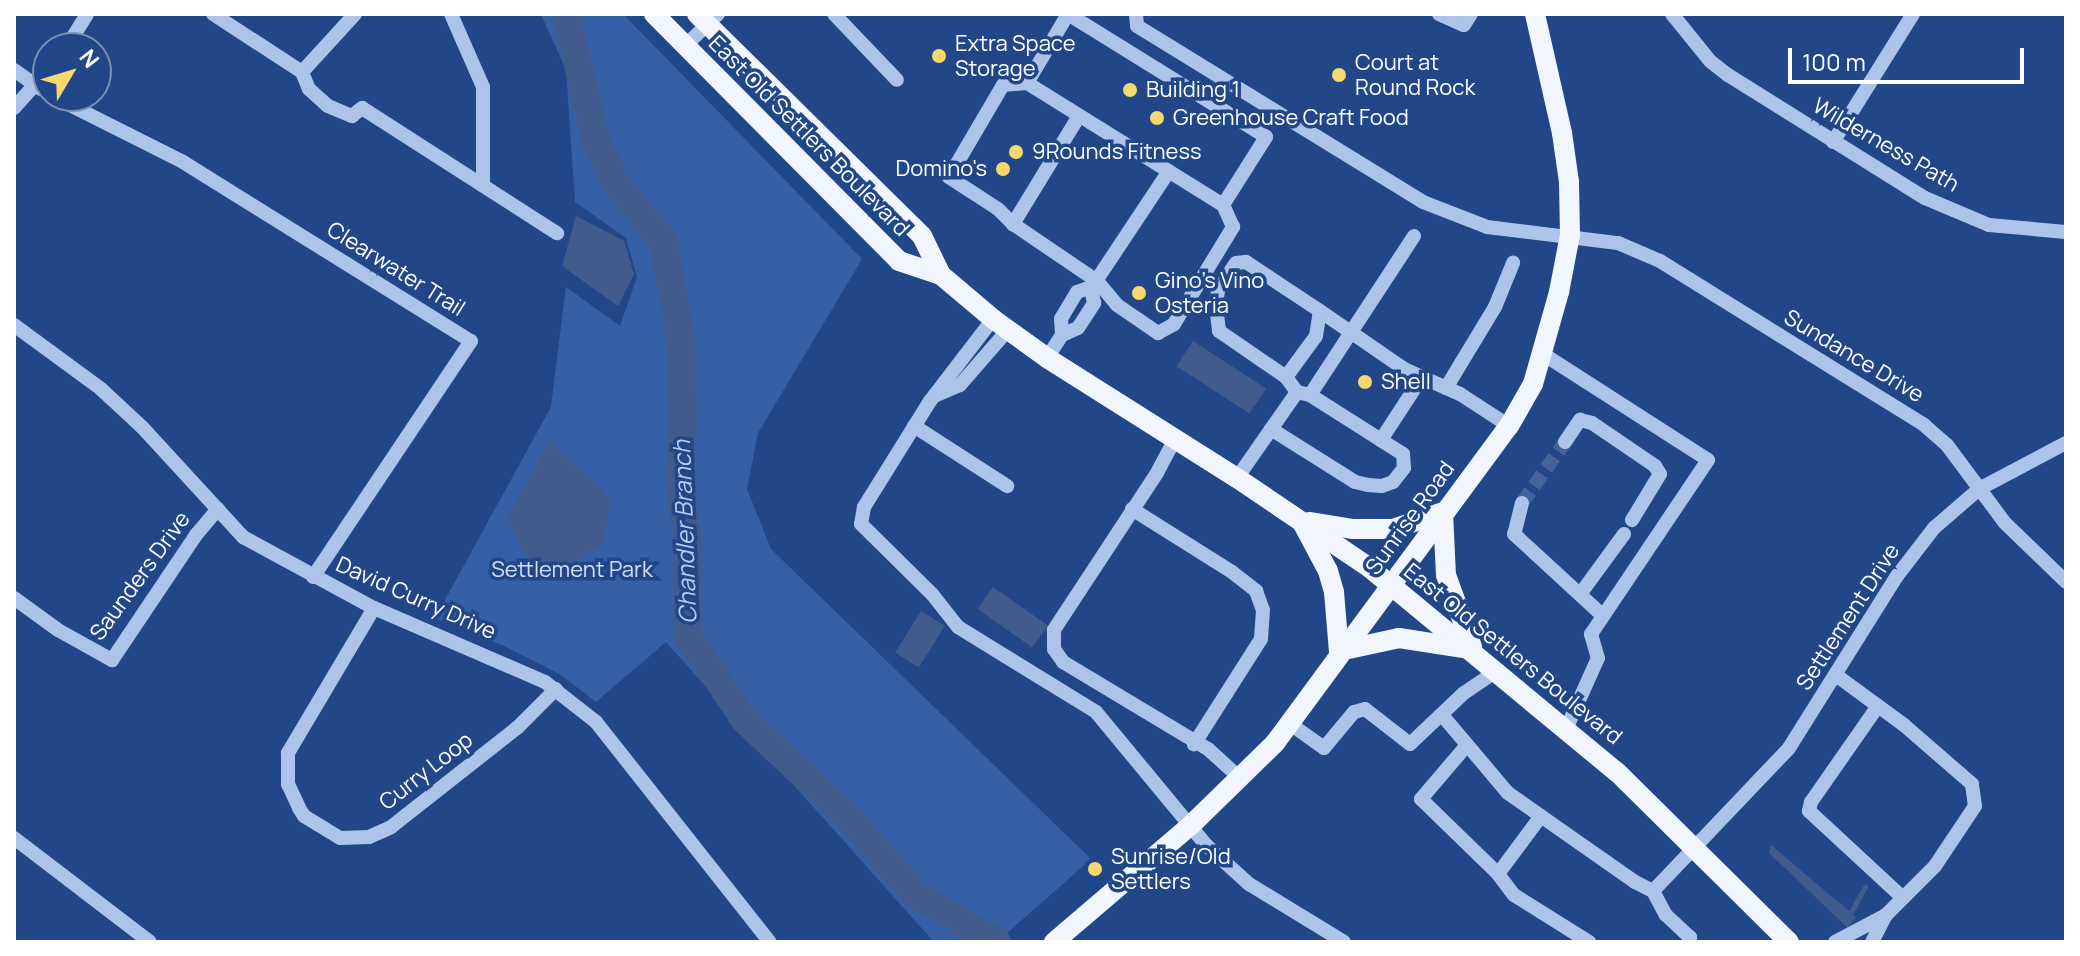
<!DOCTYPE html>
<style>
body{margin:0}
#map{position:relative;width:2080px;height:956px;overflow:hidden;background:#224788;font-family:Manrope,sans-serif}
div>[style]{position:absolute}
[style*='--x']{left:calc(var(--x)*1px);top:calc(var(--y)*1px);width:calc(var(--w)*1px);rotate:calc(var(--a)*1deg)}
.green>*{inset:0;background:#3560a5}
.water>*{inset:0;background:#415c8c;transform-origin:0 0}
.stream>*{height:5px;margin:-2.5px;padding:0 2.5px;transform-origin:2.5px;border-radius:2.5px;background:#415c8c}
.river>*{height:28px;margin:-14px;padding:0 14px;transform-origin:14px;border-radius:14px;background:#415c8c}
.minor-tunnel>*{height:14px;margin-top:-7px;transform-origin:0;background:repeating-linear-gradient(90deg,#43639a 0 14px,transparent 0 21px)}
.minor>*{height:14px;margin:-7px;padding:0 7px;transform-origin:7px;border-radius:7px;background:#adc4ea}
.major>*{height:20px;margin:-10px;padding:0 10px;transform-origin:10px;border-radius:10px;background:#f0f5fe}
.dots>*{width:22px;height:22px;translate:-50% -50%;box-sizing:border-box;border:4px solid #224788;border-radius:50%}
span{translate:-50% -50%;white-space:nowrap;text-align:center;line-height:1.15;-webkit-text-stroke:7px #224788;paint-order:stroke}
.poi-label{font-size:22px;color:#fff}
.left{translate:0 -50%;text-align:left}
.right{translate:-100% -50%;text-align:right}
.street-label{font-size:22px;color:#fff}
.park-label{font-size:22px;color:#d1e0f8}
.water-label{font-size:24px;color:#b8cef1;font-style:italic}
.frame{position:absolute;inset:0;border:16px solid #fff;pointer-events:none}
.north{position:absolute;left:32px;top:32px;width:80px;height:80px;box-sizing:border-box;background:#224788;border:2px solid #7a91b8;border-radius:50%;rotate:52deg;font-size:22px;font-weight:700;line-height:32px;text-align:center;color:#fff}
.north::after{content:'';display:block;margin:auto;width:28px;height:36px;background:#f6d86e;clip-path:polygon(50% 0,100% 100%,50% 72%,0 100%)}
.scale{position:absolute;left:1788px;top:48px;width:236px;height:36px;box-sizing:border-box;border:4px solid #fff;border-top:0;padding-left:10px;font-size:24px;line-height:28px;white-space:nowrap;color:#fff;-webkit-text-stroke:6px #224788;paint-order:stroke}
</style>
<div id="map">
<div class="green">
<div style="clip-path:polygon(541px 14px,623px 14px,862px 259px,758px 433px,747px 489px,771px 549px,1091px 859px,997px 942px,934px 942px,666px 642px,596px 702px,561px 675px,504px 646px,435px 618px,551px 407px,566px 287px,620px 326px,637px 277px,626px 238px,575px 202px,566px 70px)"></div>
</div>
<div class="water">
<div style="clip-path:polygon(576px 216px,624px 241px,634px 274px,618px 306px,562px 266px)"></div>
<div style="left:1193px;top:341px;width:87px;height:30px;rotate:33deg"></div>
<div style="clip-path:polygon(549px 441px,603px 490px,611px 503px,603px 543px,575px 560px,541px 565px,525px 555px,508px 518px)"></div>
<div style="left:993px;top:587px;width:67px;height:27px;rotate:35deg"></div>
<div style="left:921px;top:611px;width:28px;height:49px;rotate:32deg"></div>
<div style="clip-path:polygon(1771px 845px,1856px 917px,1848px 928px,1769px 853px)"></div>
</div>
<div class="stream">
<div style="--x:1851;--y:912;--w:29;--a:-61"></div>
</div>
<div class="river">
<div style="--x:566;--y:14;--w:134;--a:76.6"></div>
<div style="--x:597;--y:144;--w:42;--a:64.7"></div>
<div style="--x:615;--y:182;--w:75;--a:50.4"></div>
<div style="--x:663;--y:240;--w:94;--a:79.5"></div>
<div style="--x:680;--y:332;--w:90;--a:88.1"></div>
<div style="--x:683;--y:422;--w:59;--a:93.9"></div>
<div style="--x:679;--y:481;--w:59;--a:81.2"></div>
<div style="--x:688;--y:539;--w:95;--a:90.6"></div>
<div style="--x:687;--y:634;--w:104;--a:56"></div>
<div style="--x:745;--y:720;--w:144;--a:43.3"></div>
<div style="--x:850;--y:819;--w:101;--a:49"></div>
<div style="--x:916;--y:895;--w:94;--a:30.1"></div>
</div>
<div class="minor-tunnel">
<div style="--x:1522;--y:503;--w:75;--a:-54.8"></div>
</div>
<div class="minor">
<div style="--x:213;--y:14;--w:106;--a:33.1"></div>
<div style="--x:302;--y:72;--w:79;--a:-47.6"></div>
<div style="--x:451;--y:14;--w:80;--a:66.3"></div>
<div style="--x:483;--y:87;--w:98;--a:90"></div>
<div style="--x:834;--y:14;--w:91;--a:46.3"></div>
<div style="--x:1068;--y:14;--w:233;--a:31.8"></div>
<div style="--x:1266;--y:137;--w:80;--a:122.3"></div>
<div style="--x:1223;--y:205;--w:231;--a:-148.1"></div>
<div style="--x:1027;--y:83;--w:80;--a:-59.3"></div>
<div style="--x:1136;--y:14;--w:12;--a:85"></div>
<div style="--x:1137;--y:26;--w:336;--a:31.6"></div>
<div style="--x:1423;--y:202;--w:69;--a:21.3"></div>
<div style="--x:1487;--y:227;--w:132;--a:7"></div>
<div style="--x:1618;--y:243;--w:46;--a:23.2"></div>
<div style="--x:1660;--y:261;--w:311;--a:31.8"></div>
<div style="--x:1924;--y:425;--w:30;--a:41"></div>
<div style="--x:1947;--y:445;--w:97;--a:53.4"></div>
<div style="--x:2005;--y:523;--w:85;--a:44"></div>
<div style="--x:1439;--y:14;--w:27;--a:24"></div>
<div style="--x:1464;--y:25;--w:13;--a:-58"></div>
<div style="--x:1672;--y:14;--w:60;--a:51"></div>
<div style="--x:1710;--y:61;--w:23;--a:38"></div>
<div style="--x:1728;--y:75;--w:232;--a:32"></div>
<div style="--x:1925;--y:198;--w:69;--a:22.9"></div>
<div style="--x:1989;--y:225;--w:77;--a:5.2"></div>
<div style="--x:686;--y:45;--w:45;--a:-44.1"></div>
<div style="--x:66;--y:48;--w:40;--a:-58"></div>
<div style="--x:14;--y:70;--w:33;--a:35"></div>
<div style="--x:302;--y:72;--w:18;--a:68"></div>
<div style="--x:309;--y:89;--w:25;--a:42"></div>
<div style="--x:328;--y:106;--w:26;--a:23"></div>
<div style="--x:352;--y:116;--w:13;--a:-39"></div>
<div style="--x:362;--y:108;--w:232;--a:32.7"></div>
<div style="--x:52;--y:96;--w:147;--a:26.7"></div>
<div style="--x:183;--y:162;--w:339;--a:31.9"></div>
<div style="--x:471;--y:341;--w:284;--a:123.8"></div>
<div style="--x:14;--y:108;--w:51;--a:-48.2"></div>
<div style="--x:1079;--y:116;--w:127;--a:121.4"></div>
<div style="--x:1013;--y:224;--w:102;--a:34.2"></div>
<div style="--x:1097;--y:281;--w:31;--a:50"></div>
<div style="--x:1117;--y:305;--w:50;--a:34.3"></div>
<div style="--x:1158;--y:333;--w:18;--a:-29"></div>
<div style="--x:1174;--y:324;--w:114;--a:-58.7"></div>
<div style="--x:1233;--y:227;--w:24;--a:-114"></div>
<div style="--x:1833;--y:142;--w:151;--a:-58"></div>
<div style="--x:1013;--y:224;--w:21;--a:-135"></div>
<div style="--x:998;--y:209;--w:59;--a:-146.9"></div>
<div style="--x:949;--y:177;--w:107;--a:-59.6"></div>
<div style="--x:1003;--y:85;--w:24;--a:-5"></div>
<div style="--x:1092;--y:287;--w:139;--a:-56.4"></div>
<div style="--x:1320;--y:311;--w:104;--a:34.5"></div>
<div style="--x:1406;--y:370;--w:59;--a:24"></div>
<div style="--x:1460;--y:394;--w:59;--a:33.1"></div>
<div style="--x:993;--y:319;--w:103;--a:127.5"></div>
<div style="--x:930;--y:401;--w:125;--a:121.9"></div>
<div style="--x:864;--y:507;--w:17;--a:100"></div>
<div style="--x:861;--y:524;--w:100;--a:44.6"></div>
<div style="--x:932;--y:594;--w:42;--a:51.8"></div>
<div style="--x:958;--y:627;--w:162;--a:31.6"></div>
<div style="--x:1096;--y:712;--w:173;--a:50.4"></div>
<div style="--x:1206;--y:845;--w:58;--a:42.2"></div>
<div style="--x:1249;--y:884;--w:111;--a:31.4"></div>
<div style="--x:14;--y:325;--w:108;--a:36.3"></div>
<div style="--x:101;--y:389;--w:56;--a:42.8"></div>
<div style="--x:142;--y:427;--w:149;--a:47.4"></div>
<div style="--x:243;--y:537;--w:149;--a:28.5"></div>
<div style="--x:374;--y:608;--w:186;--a:23.4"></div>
<div style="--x:545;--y:682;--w:65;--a:38.1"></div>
<div style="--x:596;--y:722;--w:280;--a:51.7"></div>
<div style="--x:1543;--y:354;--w:196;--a:32.7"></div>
<div style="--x:1708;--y:460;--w:210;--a:123.9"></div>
<div style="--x:1591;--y:634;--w:25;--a:74"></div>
<div style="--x:1598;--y:658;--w:76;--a:114.2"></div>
<div style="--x:1047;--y:358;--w:27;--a:-57"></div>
<div style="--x:1062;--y:335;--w:17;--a:-24"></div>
<div style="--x:1078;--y:328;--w:30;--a:-57"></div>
<div style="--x:1094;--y:303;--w:16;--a:-101"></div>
<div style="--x:1091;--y:287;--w:15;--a:160"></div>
<div style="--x:1077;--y:292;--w:31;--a:121"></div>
<div style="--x:1061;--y:319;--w:16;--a:86"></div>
<div style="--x:1286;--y:377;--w:51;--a:-53.8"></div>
<div style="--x:1316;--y:336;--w:25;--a:-81"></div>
<div style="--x:1320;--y:311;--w:89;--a:-146.5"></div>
<div style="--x:1246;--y:262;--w:10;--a:174"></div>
<div style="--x:1236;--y:263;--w:32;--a:124"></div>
<div style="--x:1218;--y:290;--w:16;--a:97"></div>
<div style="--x:1216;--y:306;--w:25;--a:83"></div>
<div style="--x:1219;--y:331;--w:81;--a:34.5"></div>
<div style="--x:1286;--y:377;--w:19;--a:54"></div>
<div style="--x:1297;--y:392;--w:13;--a:13"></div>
<div style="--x:1310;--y:395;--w:84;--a:32.4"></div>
<div style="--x:1381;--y:440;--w:75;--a:-56.9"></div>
<div style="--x:1446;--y:388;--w:95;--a:-58.8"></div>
<div style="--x:1495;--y:307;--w:48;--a:-67.8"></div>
<div style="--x:1310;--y:395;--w:190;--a:-56.8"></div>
<div style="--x:934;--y:396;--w:28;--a:-23"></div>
<div style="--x:960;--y:385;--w:72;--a:-49"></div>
<div style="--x:914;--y:426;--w:111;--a:32.8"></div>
<div style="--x:1271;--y:429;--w:99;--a:32.2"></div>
<div style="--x:1355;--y:482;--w:13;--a:13"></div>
<div style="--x:1368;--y:485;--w:14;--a:4"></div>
<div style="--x:1382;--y:486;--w:12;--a:-20"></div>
<div style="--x:1393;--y:482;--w:18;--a:-52"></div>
<div style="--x:1404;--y:468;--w:14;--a:-94"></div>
<div style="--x:1403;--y:454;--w:26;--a:-148"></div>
<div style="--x:1175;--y:439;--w:38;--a:118"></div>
<div style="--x:1157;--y:473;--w:188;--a:123.3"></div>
<div style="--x:1054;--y:630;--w:19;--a:90"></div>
<div style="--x:1054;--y:649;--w:16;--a:55"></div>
<div style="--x:1063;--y:662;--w:169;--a:31"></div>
<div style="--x:1208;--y:749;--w:43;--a:42.2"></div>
<div style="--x:1565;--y:442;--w:27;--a:-56"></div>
<div style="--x:1580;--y:420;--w:12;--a:14"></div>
<div style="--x:1592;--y:423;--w:76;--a:34.3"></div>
<div style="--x:1655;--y:466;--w:9;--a:58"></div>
<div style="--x:1660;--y:474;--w:54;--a:121.3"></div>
<div style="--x:1237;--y:478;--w:105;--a:-55.1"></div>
<div style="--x:1522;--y:503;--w:32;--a:104"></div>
<div style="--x:1514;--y:534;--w:120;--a:42.6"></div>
<div style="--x:1132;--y:509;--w:118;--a:32.2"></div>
<div style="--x:1232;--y:572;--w:31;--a:38"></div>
<div style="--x:1256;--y:591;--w:20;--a:70"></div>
<div style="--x:1263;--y:610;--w:29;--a:94"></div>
<div style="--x:1261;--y:639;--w:125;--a:122.5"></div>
<div style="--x:1581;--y:593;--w:73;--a:-53.9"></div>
<div style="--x:14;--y:598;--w:54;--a:36"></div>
<div style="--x:58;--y:630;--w:62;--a:29.1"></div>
<div style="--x:112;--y:660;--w:151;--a:-56.1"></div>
<div style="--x:196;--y:535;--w:34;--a:-50"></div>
<div style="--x:374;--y:608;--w:169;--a:120.7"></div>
<div style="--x:288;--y:753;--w:31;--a:90"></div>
<div style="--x:288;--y:784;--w:26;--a:65"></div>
<div style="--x:299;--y:808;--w:9;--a:58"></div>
<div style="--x:304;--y:816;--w:42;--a:31.4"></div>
<div style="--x:340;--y:838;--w:29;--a:-2"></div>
<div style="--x:369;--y:837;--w:24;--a:-24"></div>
<div style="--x:391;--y:827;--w:160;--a:-38.2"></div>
<div style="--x:517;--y:728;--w:55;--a:-45"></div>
<div style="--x:1878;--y:706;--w:117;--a:124.9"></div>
<div style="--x:1811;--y:802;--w:9;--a:103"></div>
<div style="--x:1809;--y:811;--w:128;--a:42.8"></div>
<div style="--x:1442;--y:715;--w:102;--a:49.8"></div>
<div style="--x:1508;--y:793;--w:155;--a:35"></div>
<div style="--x:1635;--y:882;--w:20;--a:27"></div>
<div style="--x:1653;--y:891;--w:197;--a:-46.4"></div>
<div style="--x:1789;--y:748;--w:203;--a:-57.9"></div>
<div style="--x:1897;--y:576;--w:61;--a:-52.4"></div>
<div style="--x:1934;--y:528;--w:60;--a:-40.9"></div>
<div style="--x:1979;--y:489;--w:98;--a:-27.9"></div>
<div style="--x:1289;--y:723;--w:43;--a:35.5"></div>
<div style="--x:1324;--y:748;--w:47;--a:-50.2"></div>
<div style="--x:1354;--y:712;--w:11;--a:-15"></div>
<div style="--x:1365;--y:709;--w:57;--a:37.9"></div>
<div style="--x:1410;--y:744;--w:74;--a:-43.4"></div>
<div style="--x:1464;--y:693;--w:41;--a:-34.1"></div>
<div style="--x:1467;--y:745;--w:71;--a:130.4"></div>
<div style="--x:1421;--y:799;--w:107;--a:44.2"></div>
<div style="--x:1541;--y:816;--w:72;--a:126.6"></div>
<div style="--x:1498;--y:874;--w:26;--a:53"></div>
<div style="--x:1514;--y:895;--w:89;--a:32.1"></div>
<div style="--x:14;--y:838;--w:171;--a:37.4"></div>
<div style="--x:1653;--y:891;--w:27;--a:62"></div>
<div style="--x:1666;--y:915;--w:33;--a:43"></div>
<div style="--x:1690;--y:937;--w:5;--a:90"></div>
<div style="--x:1835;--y:942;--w:58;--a:-27.9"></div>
<div style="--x:1886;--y:915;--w:69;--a:-45"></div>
<div style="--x:1935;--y:866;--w:72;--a:-56.3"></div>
<div style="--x:1975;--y:806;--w:22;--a:-98"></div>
<div style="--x:1972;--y:784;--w:90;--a:-139.1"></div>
<div style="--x:1904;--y:725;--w:84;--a:-143.7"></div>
<div style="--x:1872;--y:942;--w:30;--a:-63"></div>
</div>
<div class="major">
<div style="--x:654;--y:14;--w:348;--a:45.2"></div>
<div style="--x:899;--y:261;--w:44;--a:18.4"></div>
<div style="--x:697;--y:14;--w:316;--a:44.6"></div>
<div style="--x:922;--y:236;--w:43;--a:64"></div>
<div style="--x:941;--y:275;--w:68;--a:40.2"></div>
<div style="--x:993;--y:319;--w:67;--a:35.8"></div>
<div style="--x:1047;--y:358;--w:225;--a:32.3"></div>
<div style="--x:1237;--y:478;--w:161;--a:34.1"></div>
<div style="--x:1370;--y:568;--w:320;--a:39.6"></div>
<div style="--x:1617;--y:772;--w:242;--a:44.7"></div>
<div style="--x:1443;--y:512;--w:63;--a:87.3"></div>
<div style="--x:1446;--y:575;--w:77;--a:70.1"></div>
<div style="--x:1309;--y:522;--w:45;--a:9"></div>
<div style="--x:1353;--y:529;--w:40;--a:0"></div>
<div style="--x:1393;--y:529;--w:53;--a:-18.8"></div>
<div style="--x:1303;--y:524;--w:53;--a:62"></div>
<div style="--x:1328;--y:571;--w:22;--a:74"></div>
<div style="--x:1334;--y:592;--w:59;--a:85.2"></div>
<div style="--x:1339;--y:651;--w:61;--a:-12.2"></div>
<div style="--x:1399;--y:638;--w:72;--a:8.8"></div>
<div style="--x:1054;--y:942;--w:179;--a:-40.5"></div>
<div style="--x:1190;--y:826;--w:119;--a:-44.3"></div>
<div style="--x:1275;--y:743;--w:394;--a:-53.6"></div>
<div style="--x:1509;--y:426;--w:48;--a:-60.3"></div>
<div style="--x:1533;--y:384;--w:96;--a:-74.2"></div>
<div style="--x:1559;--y:292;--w:58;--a:-79.1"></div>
<div style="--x:1570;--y:235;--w:53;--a:-91.1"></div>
<div style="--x:1569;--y:182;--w:49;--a:-98.1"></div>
<div style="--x:1562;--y:133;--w:122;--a:-102.8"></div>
</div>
<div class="dots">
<div style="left:939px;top:56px;background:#f6d86e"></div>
<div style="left:1339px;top:75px;background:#f6d86e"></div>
<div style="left:1130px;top:90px;background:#f6d86e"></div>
<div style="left:1157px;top:118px;background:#f6d86e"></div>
<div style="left:1016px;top:152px;background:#f6d86e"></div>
<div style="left:1003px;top:169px;background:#f6d86e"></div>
<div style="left:1139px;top:293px;background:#f6d86e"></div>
<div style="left:1365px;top:382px;background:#f6d86e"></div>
<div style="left:1095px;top:869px;background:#f6d86e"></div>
</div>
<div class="poi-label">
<span class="left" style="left:955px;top:56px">Extra Space<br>Storage</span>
<span class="left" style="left:1355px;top:75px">Court at<br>Round Rock</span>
<span class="left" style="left:1146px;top:90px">Building 1</span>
<span class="left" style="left:1173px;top:118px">Greenhouse Craft Food</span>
<span class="left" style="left:1032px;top:152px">9Rounds Fitness</span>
<span class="right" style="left:987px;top:169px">Domino's</span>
<span class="left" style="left:1155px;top:293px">Gino's Vino<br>Osteria</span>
<span class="left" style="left:1381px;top:382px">Shell</span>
<span class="left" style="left:1111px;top:869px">Sunrise/Old<br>Settlers</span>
</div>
<div class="street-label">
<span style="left:809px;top:136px;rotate:45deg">East Old Settlers Boulevard</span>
<span style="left:1886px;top:145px;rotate:30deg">Wilderness Path</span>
<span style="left:396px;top:269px;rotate:32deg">Clearwater Trail</span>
<span style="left:1854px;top:356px;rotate:31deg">Sundance Drive</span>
<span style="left:1410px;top:518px;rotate:-54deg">Sunrise Road</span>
<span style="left:140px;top:576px;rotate:-54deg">Saunders Drive</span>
<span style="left:416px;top:598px;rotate:24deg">David Curry Drive</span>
<span style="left:1848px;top:617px;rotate:-57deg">Settlement Drive</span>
<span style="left:1513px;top:654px;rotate:39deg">East Old Settlers Boulevard</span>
<span style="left:426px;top:771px;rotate:-38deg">Curry Loop</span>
</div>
<div class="park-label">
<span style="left:572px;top:570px">Settlement Park</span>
</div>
<div class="water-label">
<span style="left:684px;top:532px;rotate:-92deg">Chandler Branch</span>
</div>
<div class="frame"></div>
<div class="north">N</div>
<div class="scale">100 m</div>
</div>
